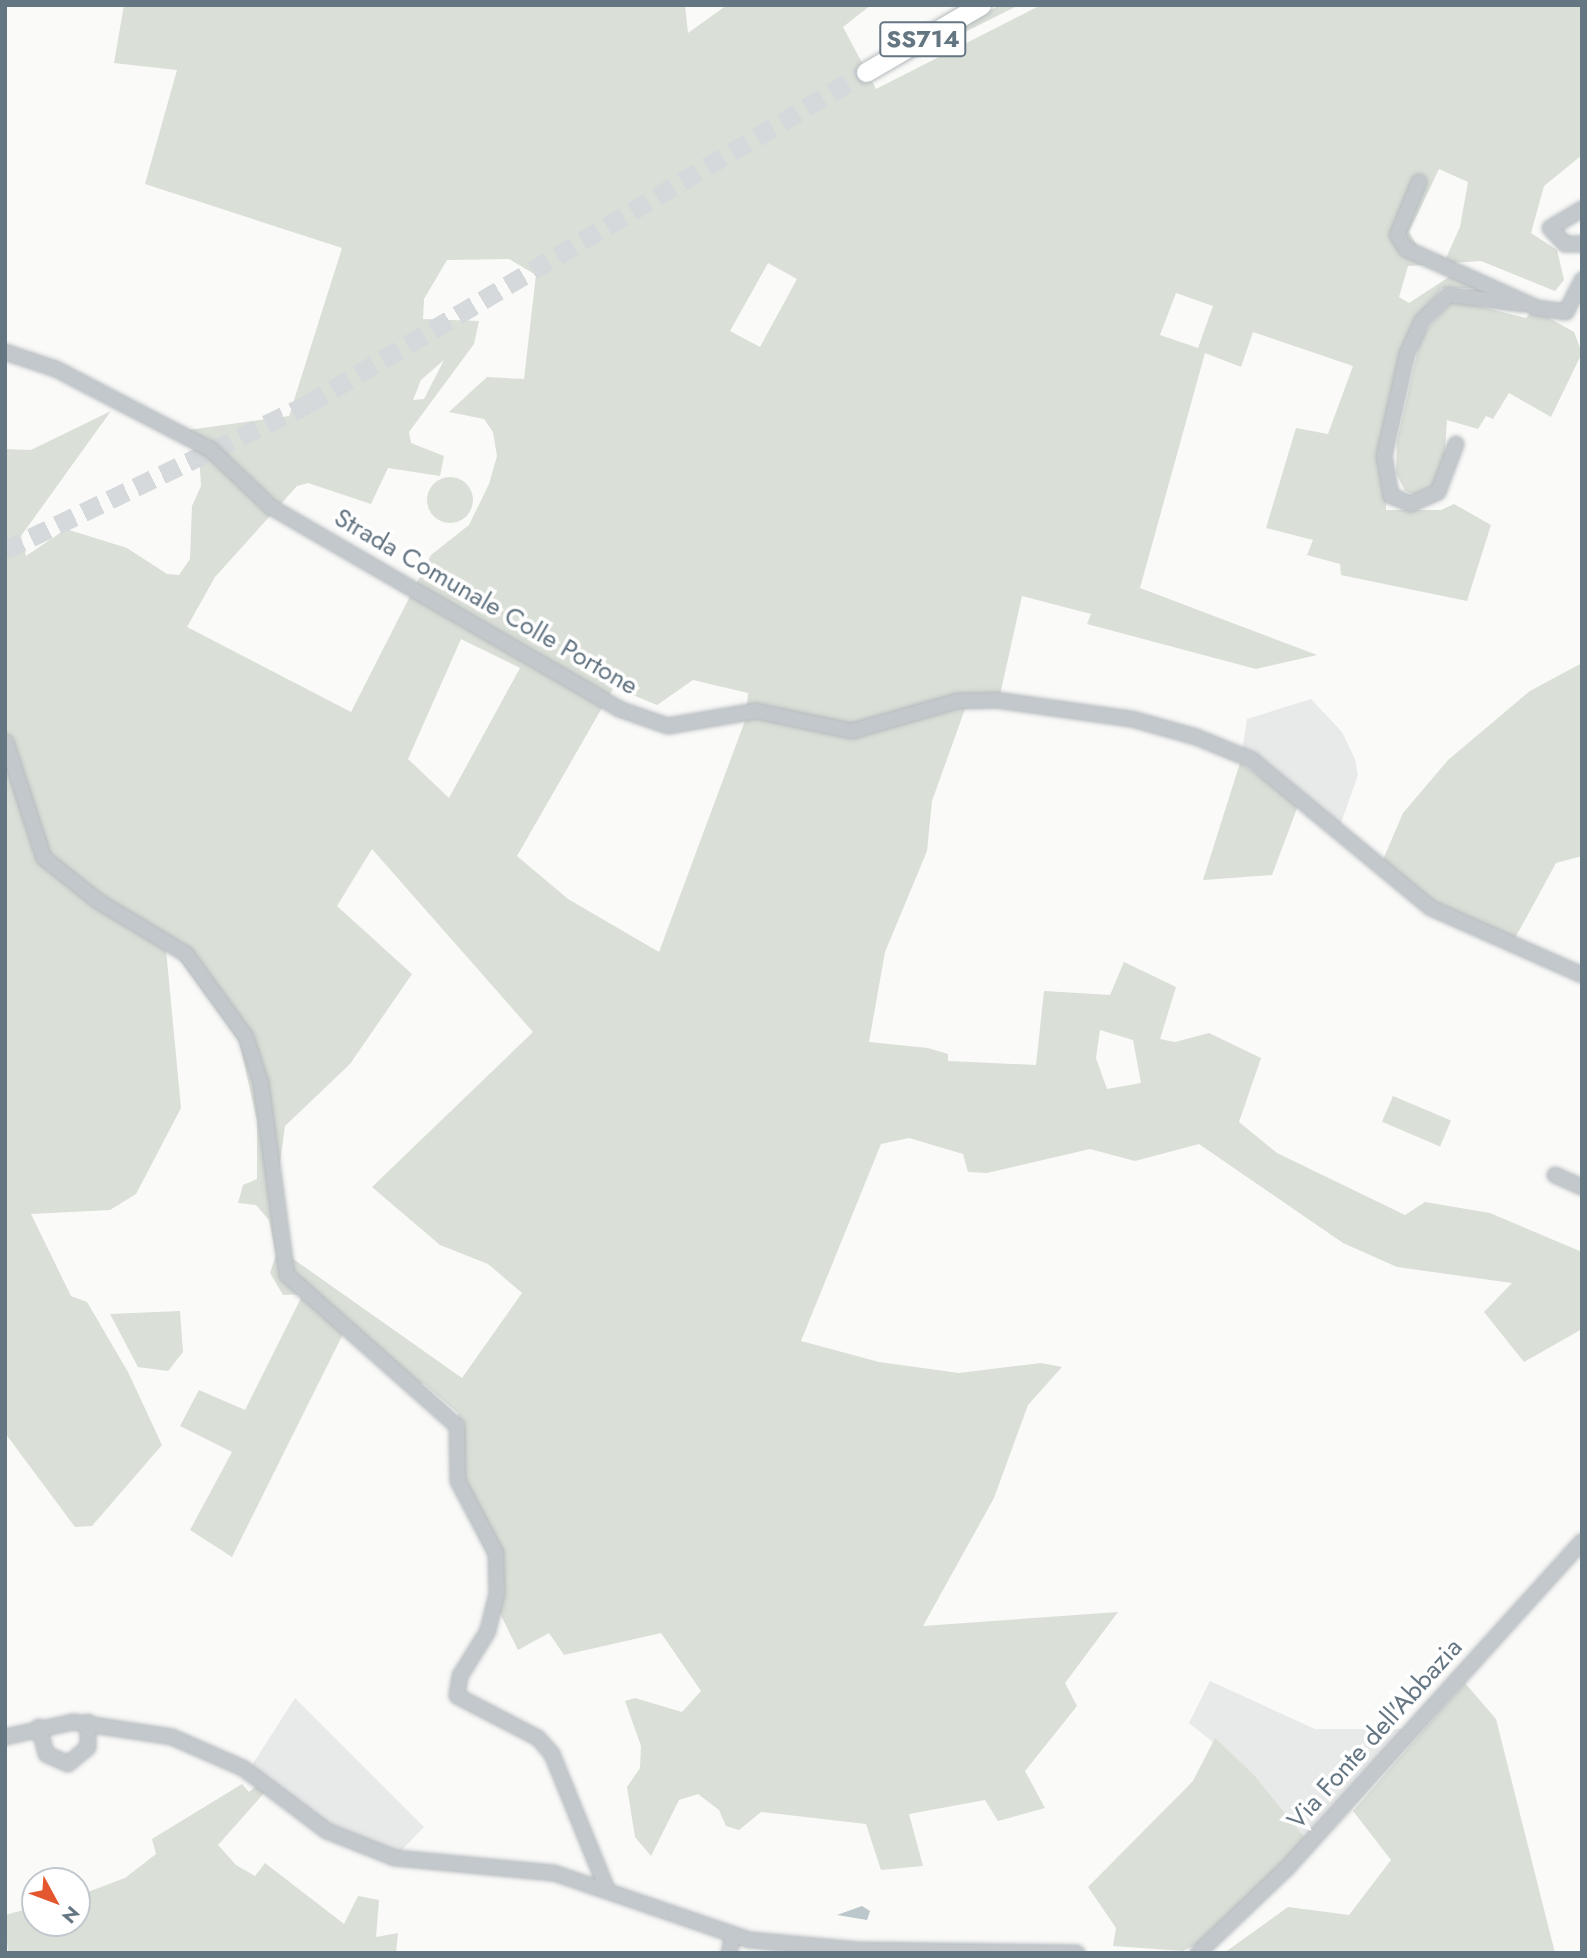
<!DOCTYPE html>
<style>
body{margin:0}
#map{position:relative;width:1587px;height:1958px;overflow:hidden;background:#fafaf8;font-family:Jost,sans-serif}
div>[style]{position:absolute}
[style*='--x']{left:calc(var(--x)*1px);top:calc(var(--y)*1px);width:calc(var(--w)*1px);rotate:calc(var(--a)*1deg)}
.built>*{inset:0;background:#e8e9e9}
.green>*{inset:0;background:#dadfd7;transform-origin:0 0}
.round{border-radius:50%}
.water>*{inset:0;background:#bbc7cb}
.highway-tunnel>*{height:19px;margin-top:-9.5px;transform-origin:0;background:repeating-linear-gradient(90deg,#d5d9db 0 19px,transparent 0 29px)}
.roads{filter:drop-shadow(0 0 2px #b4b9bd) drop-shadow(0 0 2px #b4b9bd)}
.minor>*{height:14px;margin:-7px;padding:0 7px;transform-origin:7px;border-radius:7px;background:#c3c8cc}
.highway>*{height:19px;margin:-9.5px;padding:0 9.5px;transform-origin:9.5px;border-radius:9.5px;background:#fff}
span{translate:-50% -50%;white-space:nowrap;text-align:center;line-height:1.15;-webkit-text-stroke:7px #fff;paint-order:stroke}
.shield-label span{padding:2px 5px;background:#fff;border:2px solid;border-radius:5px;-webkit-text-stroke-width:0}
.shield-label{font-size:24px;color:#657683;font-weight:700}
.street-label{font-size:26px;color:#657683}
.frame{position:absolute;inset:0;border:7px solid #657683;pointer-events:none}
.north{position:absolute;left:21px;top:1867px;width:70px;height:70px;box-sizing:border-box;background:#fff;border:2px solid #c1c8cd;border-radius:50%;rotate:131deg;font-size:19px;font-weight:700;line-height:28px;text-align:center;color:#657683}
.north::after{content:'';display:block;margin:auto;width:24px;height:32px;background:#e4572e;clip-path:polygon(50% 0,100% 100%,50% 72%,0 100%)}
</style>
<div id="map">
<div class="built">
<div style="clip-path:polygon(1311px 699px,1342px 732px,1355px 759px,1358px 775px,1340px 826px,1242px 751px,1247px 719px)"></div>
<div style="clip-path:polygon(1210px 1681px,1315px 1729px,1406px 1729px,1306px 1839px,1255px 1776px,1189px 1723px)"></div>
<div style="clip-path:polygon(295px 1698px,424px 1827px,396px 1856px,314px 1820px,252px 1765px)"></div>
</div>
<div class="green">
<div style="clip-path:polygon(evenodd,124px 5px,685px 5px,688px 33px,727px 5px,871px 5px,843px 27px,876px 89px,1041px 5px,1582px 5px,1582px 155px,1544px 186px,1531px 233px,1557px 250px,1564px 280px,1555px 291px,1481px 261px,1408px 266px,1399px 297px,1409px 303px,1452px 275px,1483px 288px,1442px 288px,1411px 327px,1386px 495px,1386px 510px,1441px 510px,1454px 504px,1491px 525px,1467px 601px,1341px 575px,1340px 564px,1307px 555px,1313px 540px,1266px 528px,1296px 428px,1328px 434px,1353px 366px,1253px 332px,1241px 367px,1205px 353px,1140px 588px,1317px 655px,1256px 669px,1087px 624px,1091px 614px,1022px 596px,998px 704px,965px 709px,932px 801px,927px 851px,885px 952px,869px 1042px,928px 1048px,948px 1054px,948px 1061px,1036px 1065px,1044px 991px,1110px 995px,1124px 962px,1176px 987px,1160px 1039px,1175px 1042px,1209px 1033px,1261px 1058px,1239px 1122px,1277px 1153px,1405px 1215px,1425px 1202px,1490px 1213px,1582px 1252px,1582px 1329px,1524px 1362px,1484px 1312px,1512px 1283px,1397px 1267px,1343px 1243px,1199px 1144px,1135px 1161px,1090px 1149px,987px 1173px,968px 1172px,963px 1154px,909px 1138px,881px 1144px,801px 1341px,879px 1362px,959px 1373px,1041px 1363px,1062px 1367px,1028px 1405px,994px 1498px,923px 1626px,1118px 1612px,1065px 1683px,1077px 1706px,1025px 1771px,1045px 1808px,998px 1821px,985px 1800px,909px 1814px,923px 1866px,881px 1870px,866px 1824px,761px 1812px,739px 1830px,726px 1826px,719px 1810px,698px 1794px,679px 1800px,651px 1856px,635px 1837px,627px 1787px,640px 1768px,641px 1746px,625px 1701px,635px 1698px,682px 1712px,701px 1691px,661px 1633px,564px 1655px,549px 1633px,518px 1650px,491px 1595px,489px 1557px,453px 1485px,461px 1442px,458px 1413px,424px 1384px,401px 1379px,345px 1330px,232px 1557px,190px 1530px,232px 1452px,180px 1426px,199px 1390px,245px 1410px,303px 1294px,283px 1295px,270px 1273px,276px 1255px,269px 1220px,256px 1205px,238px 1203px,243px 1185px,257px 1179px,257px 1121px,239px 1041px,165px 939px,181px 1108px,136px 1194px,110px 1210px,31px 1214px,71px 1296px,87px 1302px,128px 1372px,162px 1445px,92px 1526px,75px 1527px,5px 1433px,5px 449px,31px 450px,111px 411px,21px 536px,26px 556px,66px 529px,127px 548px,167px 574px,179px 575px,190px 559px,192px 506px,201px 486px,199px 453px,188px 430px,289px 416px,342px 248px,145px 184px,177px 70px,114px 63px,124px 5px,1439px 169px,1468px 182px,1460px 227px,1446px 258px,1419px 248px,1409px 232px,1439px 169px,124px 5px,509px 259px,536px 275px,524px 379px,487px 377px,449px 412px,484px 419px,493px 432px,497px 456px,489px 484px,469px 525px,431px 555px,351px 712px,187px 627px,215px 577px,297px 486px,308px 483px,371px 504px,388px 468px,440px 476px,444px 456px,411px 443px,409px 432px,474px 344px,479px 321px,423px 319px,424px 299px,447px 260px,509px 259px,124px 5px,768px 263px,797px 279px,760px 347px,730px 331px,768px 263px,124px 5px,1176px 293px,1213px 306px,1198px 348px,1160px 335px,1176px 293px,124px 5px,444px 360px,424px 399px,413px 400px,421px 380px,444px 360px,124px 5px,461px 639px,520px 668px,449px 798px,408px 759px,461px 639px,124px 5px,693px 680px,748px 693px,746px 718px,659px 952px,568px 899px,517px 856px,614px 687px,657px 705px,693px 680px,124px 5px,372px 849px,533px 1032px,372px 1187px,440px 1245px,488px 1264px,522px 1293px,462px 1378px,289px 1256px,277px 1185px,285px 1126px,350px 1064px,412px 974px,337px 906px,372px 849px,124px 5px,1100px 1030px,1133px 1040px,1141px 1083px,1107px 1089px,1096px 1058px,1100px 1030px)"></div>
<div style="clip-path:polygon(1000px 5px,1019px 5px,875px 77px)"></div>
<div style="clip-path:polygon(1453px 300px,1526px 318px,1533px 309px,1574px 332px,1582px 353px,1551px 417px,1509px 393px,1493px 419px,1486px 416px,1478px 429px,1447px 420px,1443px 481px,1415px 495px,1405px 491px,1396px 473px,1397px 441px,1421px 336px)"></div>
<div class="round" style="left:427px;top:477px;width:46px;height:46px"></div>
<div style="clip-path:polygon(1582px 663px,1582px 856px,1556px 863px,1514px 940px,1433px 903px,1382px 862px,1403px 813px,1448px 760px,1530px 691px)"></div>
<div style="clip-path:polygon(1240px 763px,1299px 803px,1272px 875px,1203px 880px)"></div>
<div style="left:1393px;top:1096px;width:63px;height:28px;rotate:23deg"></div>
<div style="clip-path:polygon(180px 1311px,183px 1352px,168px 1371px,138px 1367px,110px 1314px)"></div>
<div style="clip-path:polygon(1465px 1683px,1496px 1719px,1555px 1953px,1224px 1953px,1288px 1907px,1349px 1915px,1391px 1860px,1353px 1811px)"></div>
<div style="clip-path:polygon(1215px 1738px,1255px 1776px,1306px 1839px,1204px 1941px,1183px 1951px,1113px 1946px,1116px 1928px,1088px 1887px,1193px 1781px)"></div>
<div style="clip-path:polygon(242px 1784px,249px 1792px,257px 1785px,265px 1792px,218px 1845px,236px 1865px,255px 1876px,265px 1863px,344px 1924px,358px 1896px,379px 1900px,376px 1937px,398px 1933px,396px 1953px,8px 1953px,5px 1915px,35px 1907px,35px 1923px,77px 1923px,77px 1896px,125px 1878px,156px 1854px,152px 1839px)"></div>
</div>
<div class="water">
<div style="clip-path:polygon(862px 1906px,870px 1911px,867px 1920px,837px 1915px)"></div>
</div>
<div class="highway-tunnel">
<div style="--x:5;--y:550;--w:336;--a:-25.7"></div>
<div style="--x:308;--y:404;--w:649;--a:-30.75"></div>
</div>
<div class="roads">
<div class="minor">
<div style="--x:1419;--y:182;--w:57;--a:112.5"></div>
<div style="--x:1397;--y:235;--w:17;--a:57"></div>
<div style="--x:1406;--y:249;--w:144;--a:24.2"></div>
<div style="--x:1537;--y:308;--w:29;--a:8"></div>
<div style="--x:1566;--y:312;--w:36;--a:-63"></div>
<div style="--x:1582;--y:209;--w:37;--a:149"></div>
<div style="--x:1550;--y:228;--w:22;--a:47"></div>
<div style="--x:1565;--y:244;--w:17;--a:0"></div>
<div style="--x:5;--y:352;--w:54;--a:18.4"></div>
<div style="--x:56;--y:369;--w:174;--a:27.5"></div>
<div style="--x:210;--y:449;--w:84;--a:43.6"></div>
<div style="--x:271;--y:507;--w:402;--a:30.1"></div>
<div style="--x:619;--y:709;--w:52;--a:19.1"></div>
<div style="--x:668;--y:726;--w:89;--a:-9.7"></div>
<div style="--x:756;--y:711;--w:98;--a:11.8"></div>
<div style="--x:852;--y:731;--w:109;--a:-15.9"></div>
<div style="--x:957;--y:701;--w:39;--a:-1"></div>
<div style="--x:996;--y:700;--w:137;--a:8"></div>
<div style="--x:1132;--y:719;--w:66;--a:15.7"></div>
<div style="--x:1196;--y:737;--w:61;--a:22.3"></div>
<div style="--x:1252;--y:760;--w:232;--a:39.6"></div>
<div style="--x:1431;--y:908;--w:165;--a:23.9"></div>
<div style="--x:1456;--y:444;--w:51;--a:110.6"></div>
<div style="--x:1438;--y:492;--w:30;--a:156"></div>
<div style="--x:1411;--y:504;--w:22;--a:-158"></div>
<div style="--x:1391;--y:496;--w:41;--a:-99.9"></div>
<div style="--x:1384;--y:456;--w:105;--a:-77.3"></div>
<div style="--x:1407;--y:354;--w:35;--a:-66"></div>
<div style="--x:1421;--y:322;--w:38;--a:-45"></div>
<div style="--x:1448;--y:295;--w:75;--a:6.9"></div>
<div style="--x:6;--y:742;--w:122;--a:71.9"></div>
<div style="--x:44;--y:858;--w:69;--a:38.5"></div>
<div style="--x:98;--y:901;--w:103;--a:31.1"></div>
<div style="--x:186;--y:954;--w:102;--a:54.1"></div>
<div style="--x:246;--y:1037;--w:48;--a:71.9"></div>
<div style="--x:261;--y:1083;--w:194;--a:82.3"></div>
<div style="--x:287;--y:1275;--w:227;--a:41.6"></div>
<div style="--x:457;--y:1426;--w:55;--a:89"></div>
<div style="--x:458;--y:1481;--w:81;--a:62.2"></div>
<div style="--x:496;--y:1553;--w:41;--a:88.6"></div>
<div style="--x:497;--y:1594;--w:38;--a:104"></div>
<div style="--x:488;--y:1631;--w:53;--a:121.9"></div>
<div style="--x:460;--y:1676;--w:20;--a:99"></div>
<div style="--x:457;--y:1696;--w:91;--a:27.4"></div>
<div style="--x:538;--y:1738;--w:21;--a:49"></div>
<div style="--x:552;--y:1754;--w:144;--a:67.9"></div>
<div style="--x:1555;--y:1175;--w:30;--a:24"></div>
<div style="--x:39;--y:1727;--w:28;--a:75"></div>
<div style="--x:46;--y:1754;--w:24;--a:24"></div>
<div style="--x:68;--y:1764;--w:26;--a:-40"></div>
<div style="--x:88;--y:1747;--w:25;--a:-90"></div>
<div style="--x:5;--y:1737;--w:70;--a:-12.4"></div>
<div style="--x:73;--y:1722;--w:100;--a:8.6"></div>
<div style="--x:172;--y:1737;--w:77;--a:23.6"></div>
<div style="--x:243;--y:1768;--w:105;--a:36.9"></div>
<div style="--x:327;--y:1831;--w:73;--a:21.7"></div>
<div style="--x:395;--y:1858;--w:160;--a:5.4"></div>
<div style="--x:554;--y:1873;--w:207;--a:18.9"></div>
<div style="--x:750;--y:1940;--w:109;--a:5.2"></div>
<div style="--x:859;--y:1950;--w:218;--a:0.8"></div>
<div style="--x:729;--y:1953;--w:17;--a:-77"></div>
<div style="--x:1198;--y:1953;--w:123;--a:-43.7"></div>
<div style="--x:1287;--y:1868;--w:440;--a:-47.9"></div>
</div>
<div class="highway">
<div style="--x:866;--y:72;--w:133;--a:-30.2"></div>
</div>
</div>
<div class="shield-label">
<span style="left:923px;top:39px">SS714</span>
</div>
<div class="street-label">
<span style="left:486px;top:602px;rotate:30deg">Strada Comunale Colle Portone</span>
<span style="left:1375px;top:1734px;rotate:-48deg">Via Fonte dell'Abbazia</span>
</div>
<div class="frame"></div>
<div class="north">N</div>
</div>
